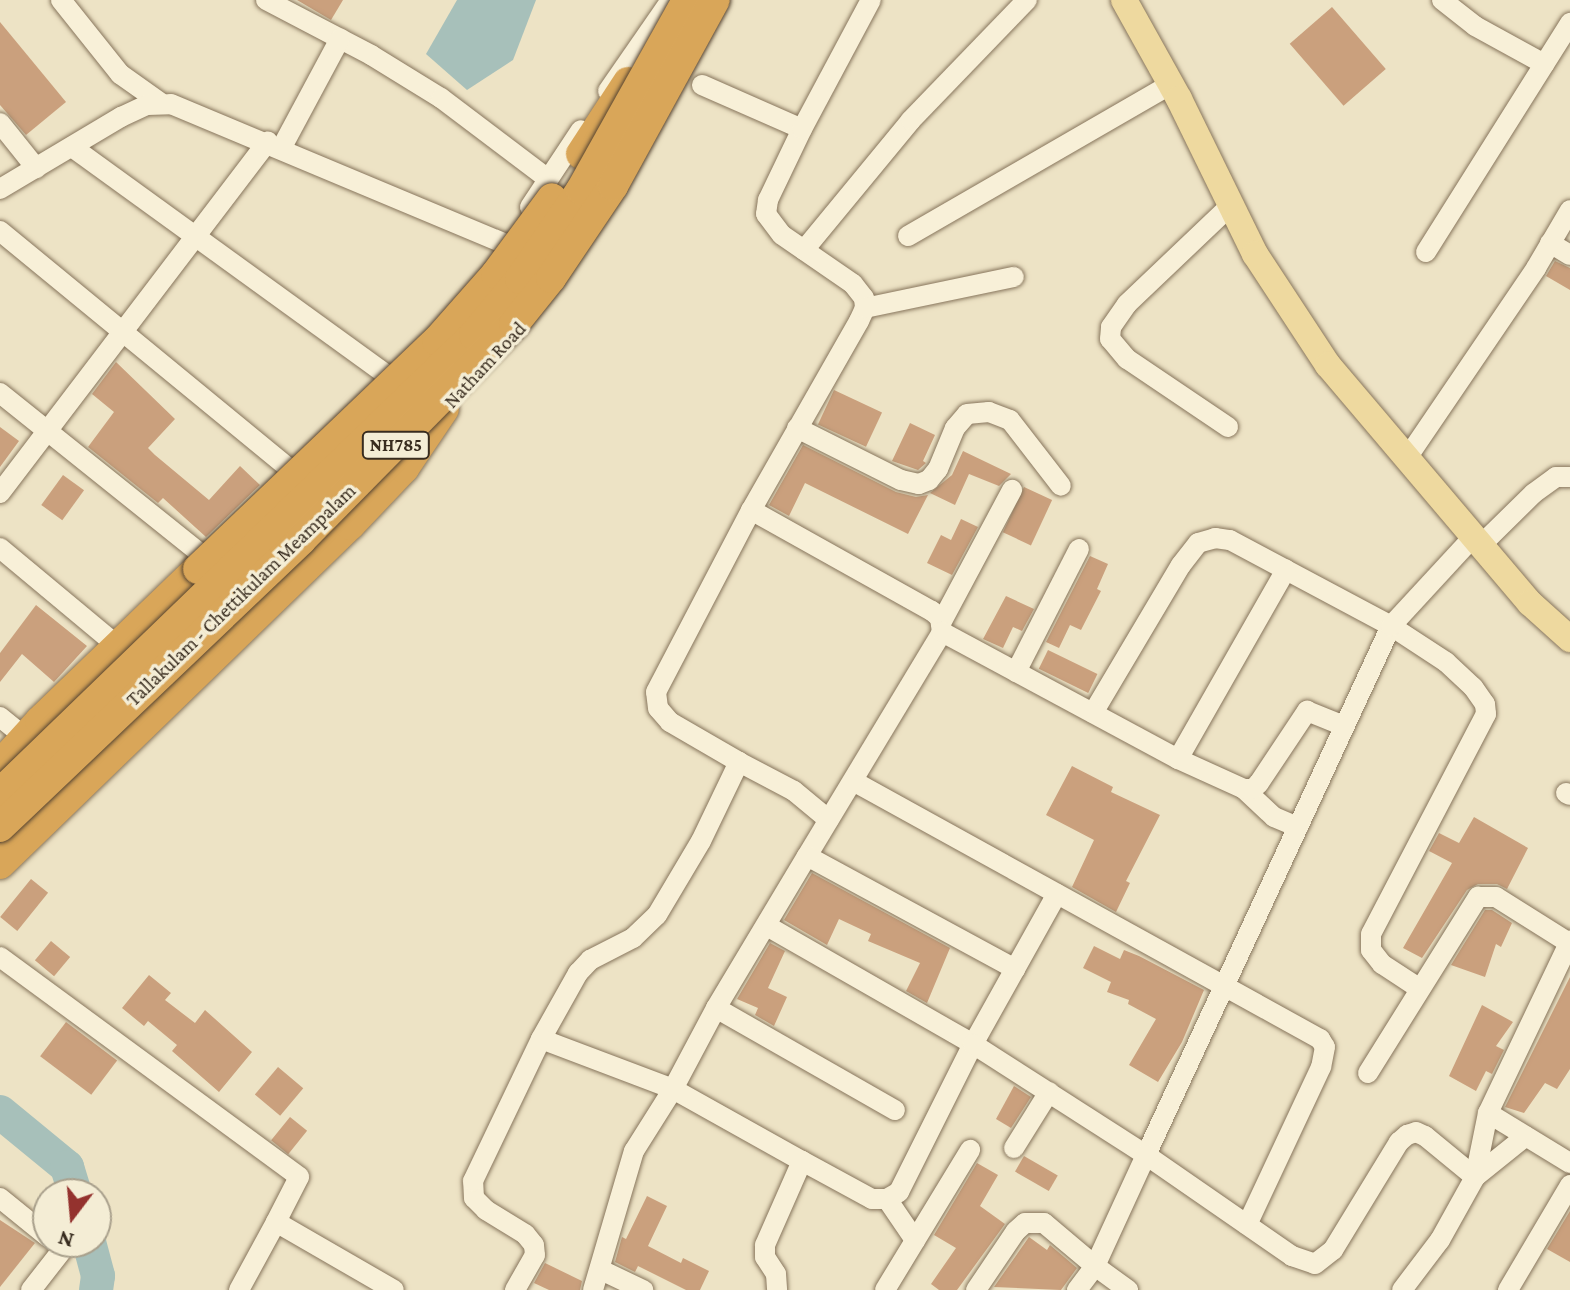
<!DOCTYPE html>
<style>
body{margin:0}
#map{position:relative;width:1570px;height:1290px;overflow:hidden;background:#ede3c5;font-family:"Crimson Pro",serif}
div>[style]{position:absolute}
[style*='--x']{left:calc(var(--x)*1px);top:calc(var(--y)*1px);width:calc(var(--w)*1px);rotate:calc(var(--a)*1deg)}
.water>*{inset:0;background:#a7c0ba}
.river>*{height:34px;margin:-17px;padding:0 17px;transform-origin:17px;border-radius:17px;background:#a7c0ba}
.building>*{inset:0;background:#caa07d;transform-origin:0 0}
.roads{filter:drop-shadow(0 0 2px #87755c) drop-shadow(0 0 2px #87755c)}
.minor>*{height:20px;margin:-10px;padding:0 10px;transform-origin:10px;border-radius:10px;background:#f8f0d8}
.major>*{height:26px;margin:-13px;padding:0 13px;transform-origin:13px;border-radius:13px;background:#eed99f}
.highway>*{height:30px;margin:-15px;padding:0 15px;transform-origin:15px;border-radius:15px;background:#d9a659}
.bridges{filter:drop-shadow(0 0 2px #554330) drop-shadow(0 0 2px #554330)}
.highway-bridge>*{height:30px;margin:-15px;padding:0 15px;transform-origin:15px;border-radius:15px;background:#d9a659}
span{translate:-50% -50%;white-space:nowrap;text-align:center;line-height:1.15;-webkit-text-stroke:7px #f4edd5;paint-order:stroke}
.shield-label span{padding:2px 6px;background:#f4edd5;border:2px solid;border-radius:6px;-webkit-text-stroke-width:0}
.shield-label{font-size:18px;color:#382c1f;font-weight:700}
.street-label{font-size:20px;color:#382c1f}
.north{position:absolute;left:32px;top:1178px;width:80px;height:80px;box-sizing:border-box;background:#f4edd5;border:2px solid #a9a08c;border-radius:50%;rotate:196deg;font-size:22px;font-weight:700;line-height:32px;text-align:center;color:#382c1f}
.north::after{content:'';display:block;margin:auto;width:28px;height:36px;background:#94322e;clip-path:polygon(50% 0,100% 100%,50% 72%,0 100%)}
</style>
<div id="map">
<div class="water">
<div style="clip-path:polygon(457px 0,536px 0,513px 60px,467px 90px,426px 54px)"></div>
</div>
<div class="river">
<div style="--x:0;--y:1112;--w:87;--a:39.4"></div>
<div style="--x:67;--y:1167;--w:28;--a:73"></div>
<div style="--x:89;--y:1242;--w:35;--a:75"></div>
<div style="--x:98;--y:1276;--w:14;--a:98"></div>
</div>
<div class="building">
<div style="clip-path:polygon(297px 0,343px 0,331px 20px)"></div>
<div style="left:1332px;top:7px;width:82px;height:56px;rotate:49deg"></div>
<div style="clip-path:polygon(0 22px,66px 102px,26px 135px,0 105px)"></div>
<div style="clip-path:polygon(1555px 261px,1570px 268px,1570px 290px,1546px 276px)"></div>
<div style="clip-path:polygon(116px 362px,175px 419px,148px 448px,155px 455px,209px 500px,240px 466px,260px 485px,206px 537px,163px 498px,158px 503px,88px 447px,114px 412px,92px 394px)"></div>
<div style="left:834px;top:390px;width:53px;height:38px;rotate:25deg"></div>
<div style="clip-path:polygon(910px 423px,935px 435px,923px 461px,926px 463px,918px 470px,892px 461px)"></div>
<div style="clip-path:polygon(0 427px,19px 441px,0 467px)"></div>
<div style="clip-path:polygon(803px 445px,896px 492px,916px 497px,928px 495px,908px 534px,805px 483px,789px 516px,769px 505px)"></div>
<div style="clip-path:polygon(963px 451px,1011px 474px,999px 486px,969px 474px,955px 505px,930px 493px,952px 475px)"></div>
<div style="left:63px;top:475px;width:26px;height:37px;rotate:36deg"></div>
<div style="left:1024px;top:487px;width:31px;height:50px;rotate:25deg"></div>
<div style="clip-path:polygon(961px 519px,978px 527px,952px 575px,927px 563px,941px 535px,951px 540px)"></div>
<div style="clip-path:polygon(1090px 556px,1108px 564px,1097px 589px,1101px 591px,1081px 630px,1070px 625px,1059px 648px,1046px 642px)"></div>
<div style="clip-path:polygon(1006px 596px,1034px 609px,1022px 631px,1013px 627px,1003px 648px,983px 639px)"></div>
<div style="clip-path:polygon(36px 605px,87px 646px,54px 682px,22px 654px,0 682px,0 653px)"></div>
<div style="left:1048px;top:650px;width:55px;height:21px;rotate:26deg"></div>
<div style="clip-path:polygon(1072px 766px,1113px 787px,1111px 792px,1160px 815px,1126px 881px,1130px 883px,1116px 912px,1072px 887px,1094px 840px,1046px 815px)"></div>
<div style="clip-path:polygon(1474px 817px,1528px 848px,1507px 889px,1497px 884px,1478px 884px,1467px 890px,1422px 958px,1403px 948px,1452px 863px,1429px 851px,1439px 833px,1459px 843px)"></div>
<div style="clip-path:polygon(812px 873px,950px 948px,927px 1003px,906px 991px,920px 963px,868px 941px,871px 934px,839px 919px,827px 945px,784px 920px)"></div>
<div style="left:31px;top:879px;width:22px;height:49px;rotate:39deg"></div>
<div style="clip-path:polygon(1485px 910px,1492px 910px,1512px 923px,1501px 947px,1496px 944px,1485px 977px,1451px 965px)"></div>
<div style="left:51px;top:941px;width:25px;height:25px;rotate:40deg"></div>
<div style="clip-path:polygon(770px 943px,785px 951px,768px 988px,787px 997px,774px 1026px,755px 1015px,758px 1008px,737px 999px)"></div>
<div style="clip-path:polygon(1094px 946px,1120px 959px,1124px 950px,1139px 956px,1204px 990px,1182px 1042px,1158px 1082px,1129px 1065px,1156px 1019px,1128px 1004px,1129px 1000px,1107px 992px,1111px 982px,1083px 968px)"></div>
<div style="clip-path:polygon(149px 975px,171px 993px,165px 1000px,195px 1023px,205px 1010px,252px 1052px,219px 1092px,172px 1051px,177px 1045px,148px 1021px,144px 1026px,122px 1008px)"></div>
<div style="clip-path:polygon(1570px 977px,1570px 1069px,1557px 1089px,1545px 1083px,1524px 1113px,1505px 1107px)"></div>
<div style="clip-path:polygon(1482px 1005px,1513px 1022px,1496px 1046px,1504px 1050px,1492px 1074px,1486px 1071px,1476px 1091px,1449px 1076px)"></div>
<div style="left:66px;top:1022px;width:64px;height:43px;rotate:37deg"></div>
<div style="left:278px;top:1067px;width:33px;height:36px;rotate:40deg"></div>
<div style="clip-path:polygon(1014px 1086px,1031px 1097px,1011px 1128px,996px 1119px)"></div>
<div style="left:290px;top:1117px;width:22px;height:30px;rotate:39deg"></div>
<div style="left:1024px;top:1156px;width:39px;height:18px;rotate:30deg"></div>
<div style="clip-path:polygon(977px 1163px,998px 1175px,980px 1206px,1005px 1224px,957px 1290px,939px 1290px,931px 1284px,956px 1248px,934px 1235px)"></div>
<div style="clip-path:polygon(647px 1196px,667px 1206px,648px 1246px,681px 1263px,683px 1258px,709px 1271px,700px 1290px,686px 1290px,638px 1266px,635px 1272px,615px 1262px,622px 1237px,626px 1239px)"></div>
<div style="clip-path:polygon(1570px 1211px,1570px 1262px,1547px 1249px)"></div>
<div style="clip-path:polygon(0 1220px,35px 1243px,0 1287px)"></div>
<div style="clip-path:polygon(1029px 1237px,1047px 1250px,1050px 1245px,1077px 1268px,1061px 1290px,994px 1287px)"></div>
<div style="clip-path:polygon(545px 1263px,582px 1281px,580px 1290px,549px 1290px,534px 1283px)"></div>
</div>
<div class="roads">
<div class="minor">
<div style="--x:61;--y:0;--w:95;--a:51.4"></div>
<div style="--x:120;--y:74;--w:50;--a:35.3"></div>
<div style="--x:266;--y:0;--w:119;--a:27.6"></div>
<div style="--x:371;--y:55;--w:82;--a:31.6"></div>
<div style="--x:441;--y:98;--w:134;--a:37.1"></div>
<div style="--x:1442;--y:0;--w:42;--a:38.2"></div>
<div style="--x:1475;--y:26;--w:79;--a:28.8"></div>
<div style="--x:702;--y:85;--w:109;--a:23.7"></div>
<div style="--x:802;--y:129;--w:79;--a:115.6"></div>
<div style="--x:768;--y:200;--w:14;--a:98"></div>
<div style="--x:766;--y:214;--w:26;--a:53"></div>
<div style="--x:782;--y:235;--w:86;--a:34.6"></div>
<div style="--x:853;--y:284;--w:18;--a:52"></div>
<div style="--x:864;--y:298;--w:10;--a:84"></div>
<div style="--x:865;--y:308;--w:14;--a:115"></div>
<div style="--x:859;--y:321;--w:218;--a:119.7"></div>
<div style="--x:751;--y:510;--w:207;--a:29.2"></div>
<div style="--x:932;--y:611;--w:11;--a:41"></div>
<div style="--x:940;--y:618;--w:14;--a:82"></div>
<div style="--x:608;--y:91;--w:111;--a:-55.3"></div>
<div style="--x:0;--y:123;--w:58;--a:51.3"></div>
<div style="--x:802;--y:129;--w:146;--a:-61.9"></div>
<div style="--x:72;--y:147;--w:387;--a:35.9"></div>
<div style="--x:282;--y:147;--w:123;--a:-61.8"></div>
<div style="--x:0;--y:189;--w:141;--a:-30.8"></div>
<div style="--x:121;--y:117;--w:29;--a:-25"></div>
<div style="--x:147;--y:105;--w:24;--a:-2"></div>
<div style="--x:171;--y:104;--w:361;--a:22.7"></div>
<div style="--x:530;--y:207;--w:92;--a:-56.5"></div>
<div style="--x:0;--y:231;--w:396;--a:39.4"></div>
<div style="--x:908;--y:236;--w:302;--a:-30"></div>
<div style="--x:1550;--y:243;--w:23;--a:31"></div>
<div style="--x:804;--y:250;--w:168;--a:-50.5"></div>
<div style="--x:911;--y:120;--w:167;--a:-46"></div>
<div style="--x:1426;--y:252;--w:271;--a:-57.8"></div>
<div style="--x:865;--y:308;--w:152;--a:-11.8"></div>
<div style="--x:0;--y:393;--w:258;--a:38.7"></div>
<div style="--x:1228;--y:427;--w:122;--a:-146"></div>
<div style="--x:1127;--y:359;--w:26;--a:-130"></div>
<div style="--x:1110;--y:339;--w:12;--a:-85"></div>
<div style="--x:1111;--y:327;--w:28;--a:-55"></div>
<div style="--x:1127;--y:304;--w:144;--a:-43.6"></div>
<div style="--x:797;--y:428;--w:116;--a:26.6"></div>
<div style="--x:901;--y:480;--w:18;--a:13"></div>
<div style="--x:919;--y:484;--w:11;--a:-22"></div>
<div style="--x:929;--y:480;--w:14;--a:-51"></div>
<div style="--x:938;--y:469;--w:44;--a:-67.5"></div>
<div style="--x:955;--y:428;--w:18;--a:-49"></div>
<div style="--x:967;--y:414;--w:22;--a:-5"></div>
<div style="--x:989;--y:412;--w:22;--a:21"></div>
<div style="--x:1010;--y:420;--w:83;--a:52.3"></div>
<div style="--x:1407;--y:458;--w:230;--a:-55.8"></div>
<div style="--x:1536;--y:268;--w:67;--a:-59.6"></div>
<div style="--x:0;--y:493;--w:442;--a:-52.7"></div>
<div style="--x:1481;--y:545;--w:74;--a:-44.5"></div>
<div style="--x:1534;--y:493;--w:27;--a:-36"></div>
<div style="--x:1556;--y:477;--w:14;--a:0"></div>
<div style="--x:0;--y:548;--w:147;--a:39.8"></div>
<div style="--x:941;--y:623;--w:151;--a:-61.9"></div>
<div style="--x:1016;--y:672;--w:138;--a:-62.9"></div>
<div style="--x:1093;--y:713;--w:172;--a:-59.3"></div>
<div style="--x:1181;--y:565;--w:28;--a:-52"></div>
<div style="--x:1198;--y:543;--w:18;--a:-16"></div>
<div style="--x:1215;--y:538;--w:15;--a:8"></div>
<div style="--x:1230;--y:540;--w:183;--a:28.1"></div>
<div style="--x:1391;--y:626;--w:66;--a:33.2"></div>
<div style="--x:1446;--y:662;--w:37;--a:43"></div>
<div style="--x:1473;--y:687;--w:21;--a:55"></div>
<div style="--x:1485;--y:704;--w:10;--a:84"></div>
<div style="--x:1486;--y:714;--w:248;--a:117.6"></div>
<div style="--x:1371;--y:934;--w:16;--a:90"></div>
<div style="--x:1371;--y:950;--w:18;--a:52"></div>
<div style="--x:1382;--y:964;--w:45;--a:33.3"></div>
<div style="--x:0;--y:717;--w:27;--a:39"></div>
<div style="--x:1178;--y:759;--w:218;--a:-60.3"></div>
<div style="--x:739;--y:762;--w:62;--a:27.8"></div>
<div style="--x:794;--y:791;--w:45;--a:39.6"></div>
<div style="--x:853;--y:781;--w:534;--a:28.92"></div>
<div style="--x:1320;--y:1039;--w:9;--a:58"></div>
<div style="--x:1325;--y:1047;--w:20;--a:101"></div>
<div style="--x:1321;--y:1067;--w:174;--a:115.1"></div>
<div style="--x:1244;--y:789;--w:41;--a:43"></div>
<div style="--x:1274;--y:817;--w:26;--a:23"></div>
<div style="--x:1566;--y:793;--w:4;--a:27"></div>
<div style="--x:807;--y:856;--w:262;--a:-58.9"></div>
<div style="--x:942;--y:632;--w:268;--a:28.3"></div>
<div style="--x:1178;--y:759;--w:72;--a:24.4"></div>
<div style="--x:1244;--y:789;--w:9;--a:0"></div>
<div style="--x:1253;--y:789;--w:8;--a:-45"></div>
<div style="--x:1259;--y:783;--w:87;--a:-56.3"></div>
<div style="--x:1307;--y:711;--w:40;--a:22"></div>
<div style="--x:767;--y:926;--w:237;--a:29.8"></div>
<div style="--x:973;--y:1044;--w:165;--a:116.6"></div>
<div style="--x:899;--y:1192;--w:14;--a:150"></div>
<div style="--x:887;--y:1199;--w:15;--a:180"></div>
<div style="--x:872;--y:1199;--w:80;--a:-151.5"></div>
<div style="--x:0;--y:957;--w:371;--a:36.3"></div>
<div style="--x:299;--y:1177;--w:51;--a:117.1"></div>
<div style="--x:276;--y:1222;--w:136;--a:30"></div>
<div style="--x:1015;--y:969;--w:86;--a:-60.8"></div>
<div style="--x:716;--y:1008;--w:206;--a:29.7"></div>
<div style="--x:541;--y:1039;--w:76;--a:-60.7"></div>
<div style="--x:578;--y:973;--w:18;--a:-47"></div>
<div style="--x:590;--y:960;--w:48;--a:-27.1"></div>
<div style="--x:633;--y:938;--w:33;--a:-44"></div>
<div style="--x:657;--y:915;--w:86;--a:-59.3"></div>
<div style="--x:701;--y:841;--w:88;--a:-64.3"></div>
<div style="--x:739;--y:762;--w:80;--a:-149.9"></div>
<div style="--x:670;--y:722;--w:18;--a:-131"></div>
<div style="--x:658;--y:708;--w:16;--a:-97"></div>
<div style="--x:656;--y:692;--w:205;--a:-62.4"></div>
<div style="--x:1368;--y:1073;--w:208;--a:-58"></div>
<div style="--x:1478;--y:897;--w:18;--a:0"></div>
<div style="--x:1496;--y:897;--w:86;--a:32.2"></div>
<div style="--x:1488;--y:1113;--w:96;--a:31.4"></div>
<div style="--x:1014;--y:1148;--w:66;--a:-58"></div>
<div style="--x:0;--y:1198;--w:62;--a:39.1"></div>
<div style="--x:887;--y:1199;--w:50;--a:55.7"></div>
<div style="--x:601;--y:1270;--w:47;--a:25.5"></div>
<div style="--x:31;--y:1290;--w:52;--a:-52"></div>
<div style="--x:63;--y:1249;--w:11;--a:-139"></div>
<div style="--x:239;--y:1290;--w:77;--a:-61.4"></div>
<div style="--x:515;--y:1290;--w:40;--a:-60.3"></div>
<div style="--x:535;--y:1255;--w:10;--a:-96"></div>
<div style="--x:534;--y:1245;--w:14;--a:-129"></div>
<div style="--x:525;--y:1234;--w:46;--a:-148.4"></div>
<div style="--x:486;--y:1210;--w:17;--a:-135"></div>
<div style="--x:474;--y:1198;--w:17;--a:-93"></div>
<div style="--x:473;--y:1181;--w:157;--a:-64.4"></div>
<div style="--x:541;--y:1039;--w:141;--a:20.7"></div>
<div style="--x:673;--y:1089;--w:92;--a:-62"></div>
<div style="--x:716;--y:1008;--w:177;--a:-59.1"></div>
<div style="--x:807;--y:856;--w:237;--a:28.5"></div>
<div style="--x:1015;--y:969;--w:86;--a:119.2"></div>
<div style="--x:973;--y:1044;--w:206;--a:32.7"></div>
<div style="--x:1146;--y:1155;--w:583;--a:-65.15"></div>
<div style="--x:1391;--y:626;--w:122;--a:-47.3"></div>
<div style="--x:593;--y:1290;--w:145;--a:-73.6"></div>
<div style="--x:634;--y:1151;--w:73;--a:-57.8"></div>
<div style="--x:673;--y:1089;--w:148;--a:29.2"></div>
<div style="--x:802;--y:1161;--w:92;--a:113.8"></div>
<div style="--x:765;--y:1245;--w:12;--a:90"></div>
<div style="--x:765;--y:1257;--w:20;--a:57"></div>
<div style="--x:776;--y:1274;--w:16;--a:86"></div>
<div style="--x:885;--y:1290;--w:164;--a:-58.7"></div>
<div style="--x:976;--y:1290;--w:71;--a:-55.9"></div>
<div style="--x:1016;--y:1231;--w:12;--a:-42"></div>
<div style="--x:1025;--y:1223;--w:19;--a:0"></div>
<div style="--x:1044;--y:1223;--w:67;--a:40.1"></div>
<div style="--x:1095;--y:1266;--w:122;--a:-65.3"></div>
<div style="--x:1146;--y:1155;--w:178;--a:34.7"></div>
<div style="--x:1292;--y:1256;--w:24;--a:19"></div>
<div style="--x:1315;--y:1264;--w:23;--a:-38"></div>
<div style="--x:1333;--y:1250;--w:127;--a:-58.6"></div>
<div style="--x:1399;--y:1142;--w:11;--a:-41"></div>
<div style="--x:1407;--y:1135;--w:9;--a:-18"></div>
<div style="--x:1416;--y:1132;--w:10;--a:24"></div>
<div style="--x:1425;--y:1136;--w:65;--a:39.4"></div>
<div style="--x:1475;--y:1177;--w:65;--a:-38.8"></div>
<div style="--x:1077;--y:1290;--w:30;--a:-53"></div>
<div style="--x:1095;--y:1266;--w:41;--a:36"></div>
<div style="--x:1402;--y:1290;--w:63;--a:-52.8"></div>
<div style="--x:1440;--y:1240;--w:72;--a:-60.9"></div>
<div style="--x:1475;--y:1177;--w:65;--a:-78.5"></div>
<div style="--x:1488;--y:1113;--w:191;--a:-64.5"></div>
<div style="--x:1508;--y:1290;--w:122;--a:-59.4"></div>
</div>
<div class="major">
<div style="--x:1124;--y:0;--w:113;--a:60.9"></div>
<div style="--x:1179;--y:99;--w:173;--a:63.9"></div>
<div style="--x:1255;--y:254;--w:133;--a:56.7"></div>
<div style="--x:1328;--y:365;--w:312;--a:49.7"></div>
<div style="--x:1530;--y:603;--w:54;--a:42"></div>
</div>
<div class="highway">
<div style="--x:581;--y:154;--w:86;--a:-56.9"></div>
<div style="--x:0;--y:765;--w:59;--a:-47.7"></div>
<div style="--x:40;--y:721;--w:219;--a:-43.9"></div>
<div style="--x:0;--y:864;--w:487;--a:-44.1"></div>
<div style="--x:350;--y:525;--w:79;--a:-46.5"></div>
<div style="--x:404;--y:468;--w:71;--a:-55.9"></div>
</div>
</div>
<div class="bridges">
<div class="highway-bridge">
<div style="--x:198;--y:569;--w:330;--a:-43.7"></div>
<div style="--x:437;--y:341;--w:89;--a:-48.6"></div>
<div style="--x:496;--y:274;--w:94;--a:-53.6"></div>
<div style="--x:0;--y:793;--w:659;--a:-44.02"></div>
<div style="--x:474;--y:335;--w:72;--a:-50.6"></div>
<div style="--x:520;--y:279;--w:108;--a:-55.6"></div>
<div style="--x:581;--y:190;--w:218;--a:-60.8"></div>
<div style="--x:0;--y:827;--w:416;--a:-43.6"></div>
<div style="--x:301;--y:540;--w:303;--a:-45.4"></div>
<div style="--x:514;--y:324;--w:59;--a:-51.2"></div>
<div style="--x:551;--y:278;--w:111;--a:-56"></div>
<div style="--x:613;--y:186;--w:212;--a:-61.3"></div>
</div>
</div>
<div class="shield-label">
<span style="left:396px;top:445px">NH785</span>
</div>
<div class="street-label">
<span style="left:485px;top:365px;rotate:-47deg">Natham Road</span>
<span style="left:241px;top:595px;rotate:-44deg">Tallakulam - Chettikulam Meampalam</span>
</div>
<div class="north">N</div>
</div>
